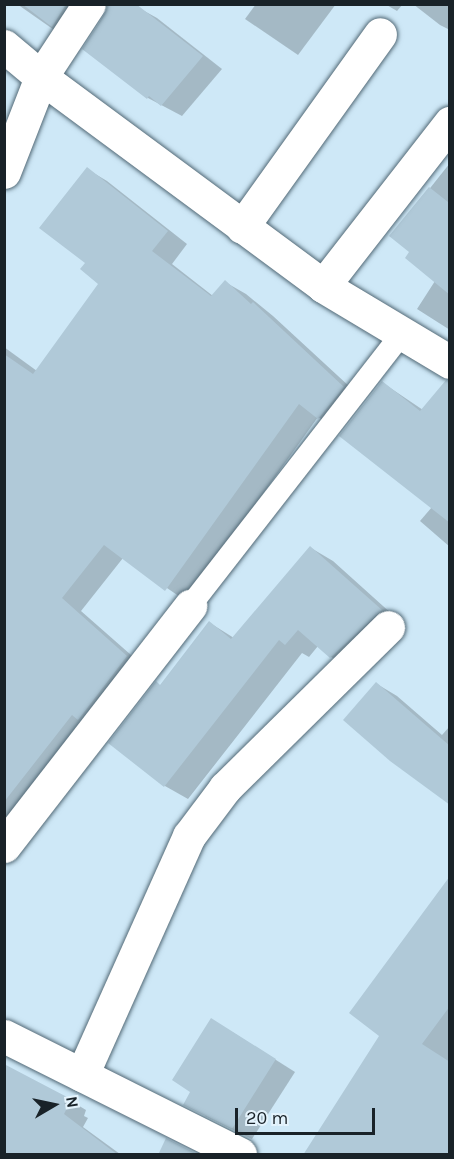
<!DOCTYPE html>
<style>
body{margin:0}
#map{position:relative;width:454px;height:1159px;overflow:hidden;background:#cee8f7;font-family:Karla,sans-serif}
div>[style]{position:absolute}
[style*='--x']{left:calc(var(--x)*1px);top:calc(var(--y)*1px);width:calc(var(--w)*1px);rotate:calc(var(--a)*1deg)}
.shadow>*{inset:0;background:#0003}
.building>*{inset:0;background:#b0c9d8}
.roads{filter:drop-shadow(0 0 2px #526976) drop-shadow(0 0 2px #526976)}
.service>*{height:22px;margin:-11px;padding:0 11px;transform-origin:11px;border-radius:11px;background:#fff}
.minor>*{height:33px;margin:-16.5px;padding:0 16.5px;transform-origin:16.5px;border-radius:16.5px;background:#fff}
.secondary>*{height:33px;margin:-16.5px;padding:0 16.5px;transform-origin:16.5px;border-radius:16.5px;background:#fff}
span{translate:-50% -50%;white-space:nowrap;text-align:center;line-height:1.15;-webkit-text-stroke:4.5px #e4f3fc;paint-order:stroke}
.frame{position:absolute;inset:0;border:6px solid #192228;pointer-events:none}
.north{position:absolute;left:24px;top:1075px;width:60px;height:60px;-webkit-text-stroke:4px #e4f3fc;paint-order:stroke;rotate:81deg;font-size:16px;font-weight:700;line-height:24px;text-align:center;color:#192228}
.north::after{content:'';display:block;margin:auto;width:21px;height:27px;background:#192228;clip-path:polygon(50% 0,100% 100%,50% 72%,0 100%)}
.scale{position:absolute;left:235px;top:1108px;width:140px;height:27px;box-sizing:border-box;border:3px solid #192228;border-top:0;padding-left:8px;font-size:18px;line-height:21px;white-space:nowrap;color:#192228;-webkit-text-stroke:4px #e4f3fc;paint-order:stroke}
</style>
<div id="map">
<div class="shadow">
<div style="clip-path:polygon(17px 4px,96px 4px,57px 32px)"></div>
<div style="clip-path:polygon(256px 4px,336px 4px,298px 55px,245px 19px)"></div>
<div style="clip-path:polygon(385px 4px,403px 4px,397px 11px)"></div>
<div style="clip-path:polygon(413px 4px,450px 4px,450px 30px,440px 25px)"></div>
<div style="clip-path:polygon(109px 6px,137px 7px,157px 18px,222px 69px,182px 116px,148px 98px,84px 49px)"></div>
<div style="clip-path:polygon(450px 163px,450px 330px,417px 309px,435px 281px,411px 251px,392px 236px)"></div>
<div style="clip-path:polygon(87px 169px,107px 181px,187px 244px,172px 264px,213px 296px,225px 282px,246px 294px,273px 316px,363px 399px,339px 430px,318px 417px,186px 601px,123px 558px,81px 611px,147px 669px,4px 855px,4px 347px,37px 371px,100px 284px,87px 263px)"></div>
<div style="clip-path:polygon(383px 383px,423px 410px,450px 413px,450px 547px,420px 521px,432px 507px)"></div>
<div style="clip-path:polygon(311px 548px,333px 561px,403px 624px,353px 670px,331px 657px,318px 646px,309px 657px,302px 653px,188px 799px,165px 786px,110px 743px,161px 686px,210px 623px,234px 638px)"></div>
<div style="clip-path:polygon(377px 684px,397px 696px,442px 735px,450px 726px,450px 803px)"></div>
<div style="clip-path:polygon(450px 918px,450px 1154px,381px 1035px)"></div>
<div style="clip-path:polygon(232px 1032px,295px 1072px,252px 1139px,205px 1116px)"></div>
<div style="clip-path:polygon(66px 1098px,86px 1110px,84px 1116px,88px 1118px,83px 1127px,120px 1154px,71px 1154px,4px 1120px)"></div>
</div>
<div class="building">
<div style="clip-path:polygon(22px 4px,66px 4px,52px 27px)"></div>
<div style="clip-path:polygon(108px 4px,136px 4px,203px 56px,161px 106px,149px 96px,147px 99px,82px 49px,105px 14px)"></div>
<div style="clip-path:polygon(87px 167px,168px 231px,152px 251px,211px 296px,225px 280px,251px 304px,253px 302px,344px 387px,318px 419px,299px 404px,165px 591px,104px 545px,62px 598px,127px 656px,78px 720px,72px 715px,4px 802px,4px 354px,33px 374px,98px 284px,80px 269px,85px 263px,39px 228px)"></div>
<div style="clip-path:polygon(429px 187px,448px 202px,450px 200px,450px 295px,405px 258px,409px 252px,389px 236px)"></div>
<div style="clip-path:polygon(446px 380px,450px 381px,450px 523px,339px 436px,382px 381px,420px 411px)"></div>
<div style="clip-path:polygon(310px 546px,382px 610px,330px 658px,298px 630px,285px 645px,279px 640px,164px 787px,108px 743px,156px 681px,160px 685px,209px 621px,231px 639px)"></div>
<div style="clip-path:polygon(376px 682px,450px 746px,450px 805px,390px 761px,343px 720px)"></div>
<div style="clip-path:polygon(450px 876px,450px 1006px,422px 1044px,450px 1062px,450px 1155px,303px 1155px,379px 1036px,349px 1013px)"></div>
<div style="clip-path:polygon(211px 1018px,276px 1059px,232px 1129px,183px 1105px,190px 1092px,172px 1080px)"></div>
<div style="clip-path:polygon(4px 1064px,67px 1097px,64px 1104px,68px 1106px,64px 1114px,118px 1155px,4px 1155px)"></div>
<div style="clip-path:polygon(166px 1138px,199px 1155px,158px 1155px)"></div>
</div>
<div class="roads">
<div class="service">
<div style="--x:190;--y:606;--w:345;--a:-52.1"></div>
</div>
<div class="minor">
<div style="--x:4;--y:46;--w:48;--a:40"></div>
<div style="--x:41;--y:77;--w:351;--a:36.5"></div>
<div style="--x:323;--y:286;--w:148;--a:30.9"></div>
<div style="--x:4;--y:172;--w:102;--a:-68.7"></div>
<div style="--x:41;--y:77;--w:87;--a:-56.7"></div>
<div style="--x:242;--y:227;--w:237;--a:-54.4"></div>
<div style="--x:323;--y:286;--w:207;--a:-52.1"></div>
<div style="--x:4;--y:846;--w:304;--a:-52.2"></div>
<div style="--x:82;--y:1075;--w:262;--a:-65.9"></div>
<div style="--x:189;--y:836;--w:60;--a:-53.1"></div>
<div style="--x:225;--y:788;--w:229;--a:-44.6"></div>
</div>
<div class="secondary">
<div style="--x:4;--y:1036;--w:264;--a:26.6"></div>
</div>
</div>
<div class="frame"></div>
<div class="north">N</div>
<div class="scale">20 m</div>
</div>
